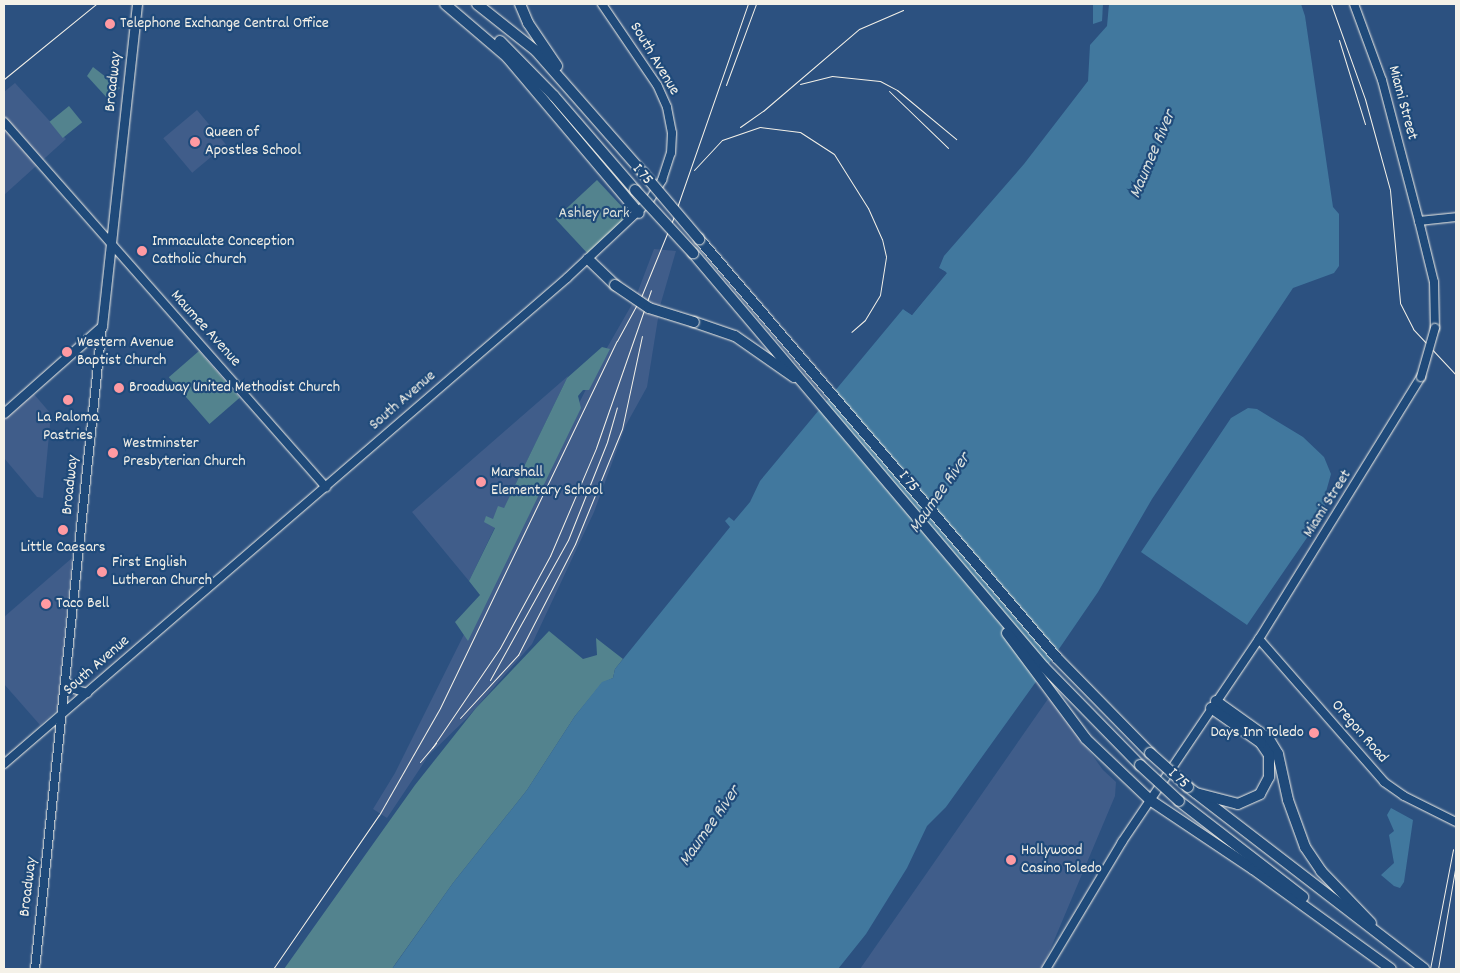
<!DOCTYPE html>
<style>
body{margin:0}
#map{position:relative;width:1460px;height:973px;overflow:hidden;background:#2c5180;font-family:Dekko,sans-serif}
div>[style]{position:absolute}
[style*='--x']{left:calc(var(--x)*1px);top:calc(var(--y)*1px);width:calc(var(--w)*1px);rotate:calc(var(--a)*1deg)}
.built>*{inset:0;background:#405d8a;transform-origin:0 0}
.green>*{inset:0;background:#53838e;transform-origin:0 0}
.water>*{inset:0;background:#41789e}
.pier>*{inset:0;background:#2c5180}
.roads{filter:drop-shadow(0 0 1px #f4f1e8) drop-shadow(0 0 1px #f4f1e8)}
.secondary>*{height:8px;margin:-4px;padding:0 4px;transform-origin:4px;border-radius:4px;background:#1f4a7a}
.primary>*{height:9px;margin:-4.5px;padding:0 4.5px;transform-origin:4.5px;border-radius:4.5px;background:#1f4a7a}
.highway>*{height:10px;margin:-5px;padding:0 5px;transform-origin:5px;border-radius:5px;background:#1f4a7a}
.rail>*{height:1px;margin:-0.5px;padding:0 0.5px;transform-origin:0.5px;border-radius:0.5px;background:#f4f1e8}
.bridges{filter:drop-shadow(0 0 1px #f4f1e8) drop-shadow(0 0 1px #f4f1e8)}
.secondary-bridge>*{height:8px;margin:-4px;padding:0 4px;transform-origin:4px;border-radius:4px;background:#1f4a7a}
.highway-bridge>*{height:10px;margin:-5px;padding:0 5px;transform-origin:5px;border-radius:5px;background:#1f4a7a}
.dots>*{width:14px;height:14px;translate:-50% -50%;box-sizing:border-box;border:2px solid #1f4a7a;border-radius:50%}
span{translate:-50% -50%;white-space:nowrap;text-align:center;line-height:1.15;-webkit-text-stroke:4.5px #1f4a7a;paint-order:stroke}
.poi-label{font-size:16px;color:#f4f1e8}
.left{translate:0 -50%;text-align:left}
.right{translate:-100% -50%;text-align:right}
.street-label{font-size:16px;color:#f4f1e8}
.park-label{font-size:16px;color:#dce0da}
.water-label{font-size:18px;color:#d9dfdd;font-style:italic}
.frame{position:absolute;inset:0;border:5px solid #f4f1e8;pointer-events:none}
</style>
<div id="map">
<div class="built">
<div style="clip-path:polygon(15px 83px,66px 139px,4px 195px,4px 92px)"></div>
<div style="left:197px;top:110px;width:45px;height:44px;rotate:50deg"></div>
<div style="clip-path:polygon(654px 249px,676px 251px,660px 306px,647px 387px,626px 425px,594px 512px,532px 644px,467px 718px,429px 755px,387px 818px,373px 809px,395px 773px,604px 353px,635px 299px)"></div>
<div style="clip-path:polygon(568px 376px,495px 527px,469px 581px,412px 512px)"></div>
<div style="clip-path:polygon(33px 393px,51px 414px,43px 498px,37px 497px,4px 458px,4px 419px)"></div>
<div style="clip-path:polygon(72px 558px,57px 710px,40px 725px,4px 684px,4px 617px)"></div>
<div style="clip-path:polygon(1050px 696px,1103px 770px,1116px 782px,1115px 796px,1042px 969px,860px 969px)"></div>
</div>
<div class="green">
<div style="clip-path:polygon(93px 67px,120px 88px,108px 99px,87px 76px)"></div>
<div style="left:69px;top:106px;width:21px;height:25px;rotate:51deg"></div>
<div style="left:597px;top:180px;width:49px;height:57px;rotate:47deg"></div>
<div style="clip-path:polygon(602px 347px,610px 349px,589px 390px,583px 390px,578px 396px,581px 408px,468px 641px,455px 622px,480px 595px,469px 581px,495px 528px,484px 522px,486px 516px,493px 519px,498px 506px,504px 508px,567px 378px)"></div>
<div style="left:199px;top:351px;width:62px;height:40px;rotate:49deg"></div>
<div style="clip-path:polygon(549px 631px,583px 659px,597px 655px,596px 638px,623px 659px,615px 669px,613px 678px,602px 683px,575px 716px,527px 790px,453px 883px,396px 963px,392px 969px,284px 969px,415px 785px,476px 708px)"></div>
</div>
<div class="water">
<div style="clip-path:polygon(1093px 4px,1103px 4px,1102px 21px,1093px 24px)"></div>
<div style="clip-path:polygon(1109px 4px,1301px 4px,1305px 16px,1333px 207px,1339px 214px,1339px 266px,1334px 273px,1293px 288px,1152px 499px,1098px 592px,1048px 665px,946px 807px,927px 826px,907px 868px,866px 934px,838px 969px,392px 969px,453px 883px,527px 790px,575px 716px,602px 682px,613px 678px,615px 669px,730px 527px,725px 521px,729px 517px,734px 521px,750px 502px,760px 481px,903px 309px,912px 315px,946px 272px,939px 268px,944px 256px,1024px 164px,1088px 81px,1090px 45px,1107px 26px)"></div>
<div style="clip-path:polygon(1248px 408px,1257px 409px,1303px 437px,1324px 457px,1331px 474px,1324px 499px,1326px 510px,1247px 625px,1141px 552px,1231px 418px)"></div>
<div style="clip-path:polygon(1391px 808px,1413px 820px,1404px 882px,1400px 888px,1394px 886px,1381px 875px,1394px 863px,1389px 835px,1394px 831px,1387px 815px)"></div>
</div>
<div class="pier">
<div style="clip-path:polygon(939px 268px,947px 273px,912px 315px,903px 309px,911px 312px,943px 273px)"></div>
</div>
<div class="roads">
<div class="secondary">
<div style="--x:1354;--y:4;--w:81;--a:69.8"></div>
<div style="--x:1382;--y:80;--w:146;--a:75.3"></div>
<div style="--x:1419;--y:221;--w:63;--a:76.2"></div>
<div style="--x:1434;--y:282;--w:46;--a:88.8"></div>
<div style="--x:4;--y:122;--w:487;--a:48.6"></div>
<div style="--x:1419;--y:221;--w:37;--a:-6"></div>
<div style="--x:1259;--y:639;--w:190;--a:48.8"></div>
<div style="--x:1384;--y:782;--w:24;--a:35"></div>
<div style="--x:1404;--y:796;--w:58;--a:26.6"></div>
<div style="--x:66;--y:681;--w:11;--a:45"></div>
<div style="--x:74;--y:689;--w:14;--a:17"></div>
<div style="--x:4;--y:764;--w:744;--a:-40.8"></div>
<div style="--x:567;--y:278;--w:112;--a:-43.2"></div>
<div style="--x:649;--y:201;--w:25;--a:-58"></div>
<div style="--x:662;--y:180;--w:28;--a:-72"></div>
<div style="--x:671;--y:153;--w:20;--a:-87"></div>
<div style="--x:672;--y:133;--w:26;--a:-101"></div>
<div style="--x:667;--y:107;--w:24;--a:-114"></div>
<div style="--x:657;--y:85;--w:98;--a:-124.2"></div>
<div style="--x:35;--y:969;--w:646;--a:-84.05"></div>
<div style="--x:1046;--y:969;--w:148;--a:-59.1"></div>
<div style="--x:1122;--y:842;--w:245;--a:-56"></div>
<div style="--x:1259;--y:639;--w:308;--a:-58.3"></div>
</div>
<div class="primary">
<div style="--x:4;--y:413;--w:131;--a:-41.6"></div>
<div style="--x:102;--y:326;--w:324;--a:-83.8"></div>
</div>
<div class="highway">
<div style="--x:445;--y:4;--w:82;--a:40.5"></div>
<div style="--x:507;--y:57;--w:204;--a:49.8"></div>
<div style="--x:477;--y:4;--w:75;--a:38.5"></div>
<div style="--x:536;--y:51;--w:162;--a:48.7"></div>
<div style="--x:520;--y:4;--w:21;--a:67"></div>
<div style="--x:528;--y:23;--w:52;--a:56"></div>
<div style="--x:500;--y:41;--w:77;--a:45.5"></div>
<div style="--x:554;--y:96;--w:124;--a:49.2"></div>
<div style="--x:699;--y:239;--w:551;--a:49.49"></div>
<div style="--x:1057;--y:658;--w:133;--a:45.6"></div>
<div style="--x:693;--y:253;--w:543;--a:49.71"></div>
<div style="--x:1044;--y:667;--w:137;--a:45.6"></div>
<div style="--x:588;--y:259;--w:37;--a:44"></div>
<div style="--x:694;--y:322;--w:43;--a:18.9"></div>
<div style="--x:735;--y:336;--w:72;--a:34.8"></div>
<div style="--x:1007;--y:633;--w:132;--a:53.3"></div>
<div style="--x:1086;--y:739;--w:88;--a:43.6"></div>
<div style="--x:1150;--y:800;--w:124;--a:33.8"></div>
<div style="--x:1253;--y:869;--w:170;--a:35.9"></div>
<div style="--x:1216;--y:701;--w:65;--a:35.6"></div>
<div style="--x:1269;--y:739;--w:17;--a:59"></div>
<div style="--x:1278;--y:754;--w:47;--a:77.7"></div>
<div style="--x:1288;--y:800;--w:50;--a:70.1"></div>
<div style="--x:1305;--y:847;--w:29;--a:56"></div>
<div style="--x:1321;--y:871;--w:72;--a:46.1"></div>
<div style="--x:1188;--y:787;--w:298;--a:37.6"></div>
<div style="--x:1196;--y:793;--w:43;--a:14.7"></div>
<div style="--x:1238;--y:804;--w:24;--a:-24"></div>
<div style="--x:1260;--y:794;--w:19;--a:-62"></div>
<div style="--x:1269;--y:777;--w:22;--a:-90"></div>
<div style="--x:1269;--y:755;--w:14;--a:-124"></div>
<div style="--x:1261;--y:743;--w:61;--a:-145"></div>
<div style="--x:1179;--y:801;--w:157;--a:37.7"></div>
</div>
</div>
<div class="rail">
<div style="--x:1331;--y:4;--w:101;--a:70.3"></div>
<div style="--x:1365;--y:99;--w:94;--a:74.6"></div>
<div style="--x:1390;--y:190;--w:113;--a:84.9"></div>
<div style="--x:1400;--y:303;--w:29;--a:63"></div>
<div style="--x:1413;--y:329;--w:63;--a:46.9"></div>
<div style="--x:1339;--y:40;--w:88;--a:72.8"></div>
<div style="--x:4;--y:79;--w:119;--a:-39.2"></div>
<div style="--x:800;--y:84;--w:33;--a:-14"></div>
<div style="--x:832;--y:76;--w:48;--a:5.9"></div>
<div style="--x:880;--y:81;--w:19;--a:28"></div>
<div style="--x:897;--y:90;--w:77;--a:39.7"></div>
<div style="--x:726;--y:85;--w:86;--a:-69.7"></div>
<div style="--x:889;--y:91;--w:82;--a:44"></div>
<div style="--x:740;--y:127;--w:28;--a:-35"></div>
<div style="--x:763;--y:111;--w:126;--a:-40.5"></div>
<div style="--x:859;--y:29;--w:48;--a:-23.4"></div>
<div style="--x:694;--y:170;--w:41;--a:-47"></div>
<div style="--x:722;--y:140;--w:40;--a:-18.9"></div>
<div style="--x:760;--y:127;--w:40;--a:7.1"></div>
<div style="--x:800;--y:132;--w:40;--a:32.9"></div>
<div style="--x:834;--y:154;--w:64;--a:57.8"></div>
<div style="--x:868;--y:208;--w:34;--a:66"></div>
<div style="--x:882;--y:239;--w:18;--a:77"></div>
<div style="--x:886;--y:257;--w:38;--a:99"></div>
<div style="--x:880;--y:295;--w:29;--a:121"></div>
<div style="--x:865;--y:320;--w:18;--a:139"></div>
<div style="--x:490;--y:680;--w:160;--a:-60.9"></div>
<div style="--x:568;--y:540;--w:105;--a:-68.3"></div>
<div style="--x:607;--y:442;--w:36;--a:-74"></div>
<div style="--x:460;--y:718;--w:86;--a:-47.4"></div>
<div style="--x:518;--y:655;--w:125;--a:-62.8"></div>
<div style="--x:575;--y:544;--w:124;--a:-67.8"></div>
<div style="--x:622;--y:429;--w:95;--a:-77.9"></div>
<div style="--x:432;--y:748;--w:121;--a:-55.8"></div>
<div style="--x:500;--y:648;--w:105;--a:-61.5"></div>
<div style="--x:550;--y:556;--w:117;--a:-66.9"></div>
<div style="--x:596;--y:448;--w:167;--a:-70.8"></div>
<div style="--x:420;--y:762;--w:25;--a:-50"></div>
<div style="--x:273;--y:969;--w:187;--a:-55.5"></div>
<div style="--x:379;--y:815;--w:123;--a:-60.3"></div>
<div style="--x:440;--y:708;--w:407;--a:-64.3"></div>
<div style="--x:617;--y:341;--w:50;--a:-61.4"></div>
<div style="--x:641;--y:297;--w:84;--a:-67.7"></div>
<div style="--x:673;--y:219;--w:228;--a:-70.8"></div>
<div style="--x:1430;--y:969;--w:122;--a:-79.1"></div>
<div style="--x:1438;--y:969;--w:107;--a:-80.3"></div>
</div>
<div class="bridges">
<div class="secondary-bridge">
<div style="--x:1421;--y:377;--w:51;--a:-74.1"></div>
</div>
<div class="highway-bridge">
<div style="--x:643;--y:173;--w:87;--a:49.7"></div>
<div style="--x:635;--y:190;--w:86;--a:47.4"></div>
<div style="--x:615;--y:285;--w:41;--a:34.1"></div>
<div style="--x:649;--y:308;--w:47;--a:17.3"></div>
<div style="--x:1150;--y:753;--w:51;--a:41.8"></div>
<div style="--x:1140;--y:765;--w:53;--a:42.7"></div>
</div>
</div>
<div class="dots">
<div style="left:110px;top:24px;background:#ff9aa2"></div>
<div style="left:195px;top:142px;background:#ff9aa2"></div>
<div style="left:142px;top:251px;background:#ff9aa2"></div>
<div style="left:67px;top:352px;background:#ff9aa2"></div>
<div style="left:119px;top:388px;background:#ff9aa2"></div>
<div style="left:68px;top:400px;background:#ff9aa2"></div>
<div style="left:113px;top:453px;background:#ff9aa2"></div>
<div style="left:481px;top:482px;background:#ff9aa2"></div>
<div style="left:63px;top:530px;background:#ff9aa2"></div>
<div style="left:102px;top:572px;background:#ff9aa2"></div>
<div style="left:46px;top:604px;background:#ff9aa2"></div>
<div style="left:1314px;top:733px;background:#ff9aa2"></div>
<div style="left:1011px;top:860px;background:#ff9aa2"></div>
</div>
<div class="poi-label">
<span class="left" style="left:120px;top:24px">Telephone Exchange Central Office</span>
<span class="left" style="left:205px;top:142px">Queen of<br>Apostles School</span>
<span class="left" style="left:152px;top:251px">Immaculate Conception<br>Catholic Church</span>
<span class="left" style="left:77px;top:352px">Western Avenue<br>Baptist Church</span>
<span class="left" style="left:129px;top:388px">Broadway United Methodist Church</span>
<span style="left:68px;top:427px">La Paloma<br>Pastries</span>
<span class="left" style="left:123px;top:453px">Westminster<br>Presbyterian Church</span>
<span class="left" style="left:491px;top:482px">Marshall<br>Elementary School</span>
<span style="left:63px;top:548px">Little Caesars</span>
<span class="left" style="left:112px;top:572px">First English<br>Lutheran Church</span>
<span class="left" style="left:56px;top:604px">Taco Bell</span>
<span class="right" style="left:1304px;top:733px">Days Inn Toledo</span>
<span class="left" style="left:1021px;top:860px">Hollywood<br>Casino Toledo</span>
</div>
<div class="street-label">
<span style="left:654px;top:59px;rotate:59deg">South Avenue</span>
<span style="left:114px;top:82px;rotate:-84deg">Broadway</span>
<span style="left:1402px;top:103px;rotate:75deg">Miami Street</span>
<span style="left:642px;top:175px;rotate:49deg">I 75</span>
<span style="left:205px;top:329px;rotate:48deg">Maumee Avenue</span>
<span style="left:403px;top:401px;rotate:-41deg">South Avenue</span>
<span style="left:908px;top:482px;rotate:50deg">I 75</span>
<span style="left:71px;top:485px;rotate:-84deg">Broadway</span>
<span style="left:1328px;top:504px;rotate:-58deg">Miami Street</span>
<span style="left:97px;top:666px;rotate:-41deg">South Avenue</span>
<span style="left:1359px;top:732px;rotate:49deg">Oregon Road</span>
<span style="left:1178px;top:779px;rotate:42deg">I 75</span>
<span style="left:29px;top:887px;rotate:-83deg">Broadway</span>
</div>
<div class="park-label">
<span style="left:594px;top:214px">Ashley Park</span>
</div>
<div class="water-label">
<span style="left:1154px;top:155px;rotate:-67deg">Maumee River</span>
<span style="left:941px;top:494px;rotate:-55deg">Maumee River</span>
<span style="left:711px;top:827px;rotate:-55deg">Maumee River</span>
</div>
<div class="frame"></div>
</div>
